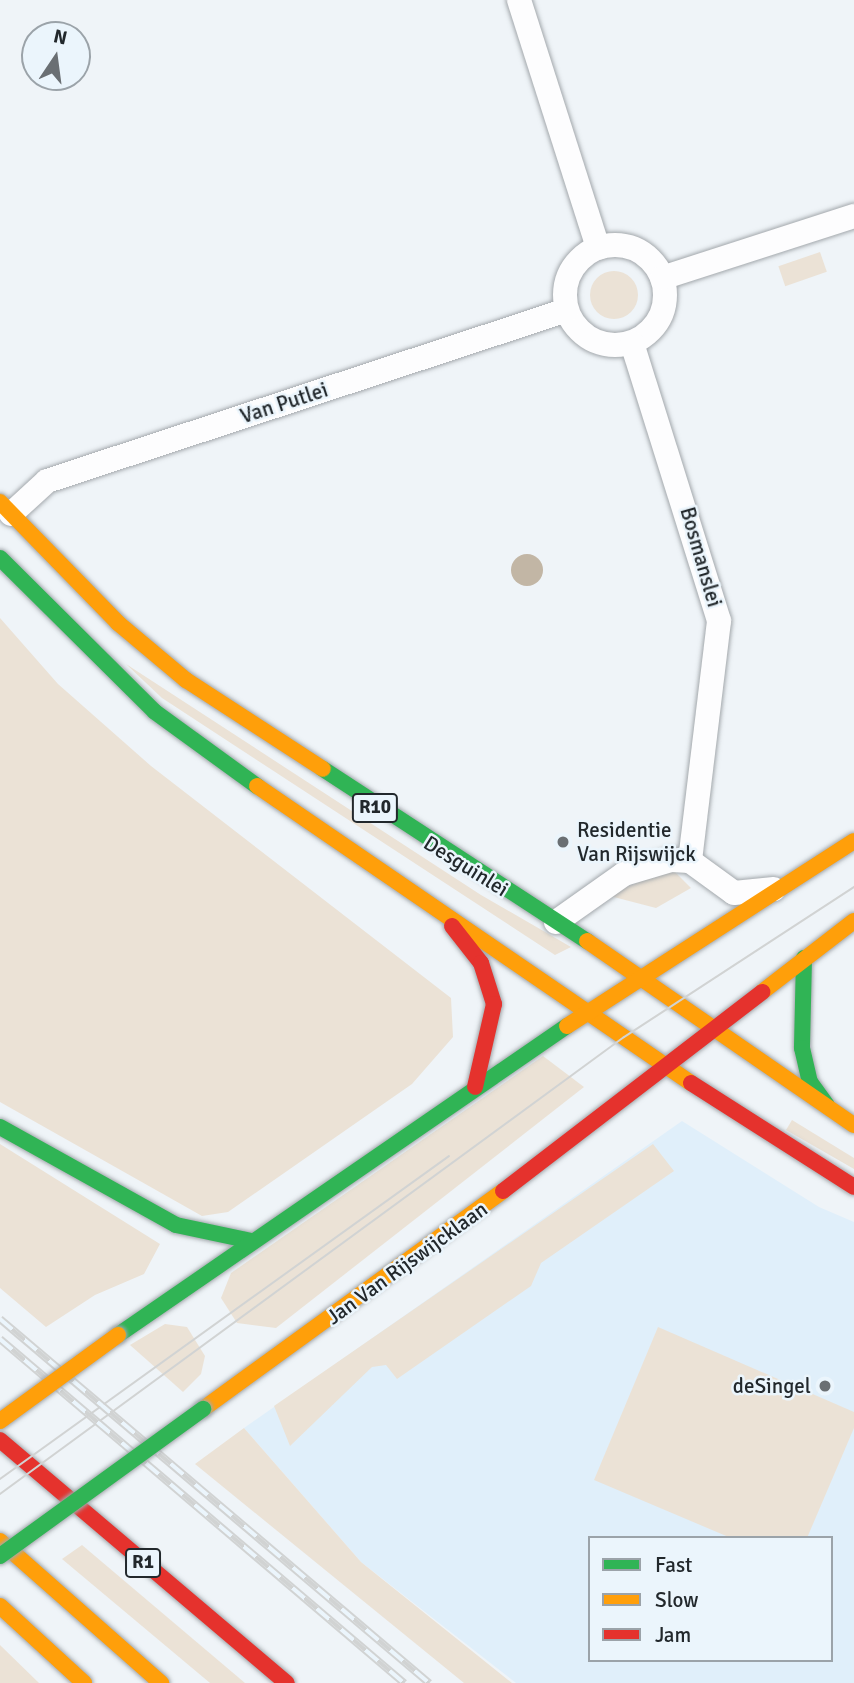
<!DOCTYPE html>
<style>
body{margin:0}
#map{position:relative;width:854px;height:1683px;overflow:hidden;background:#eff4f8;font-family:Signika,sans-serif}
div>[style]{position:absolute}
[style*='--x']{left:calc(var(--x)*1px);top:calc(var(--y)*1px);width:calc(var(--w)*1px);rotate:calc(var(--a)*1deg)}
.built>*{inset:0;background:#e0effa}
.green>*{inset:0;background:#ebe2d6;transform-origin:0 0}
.round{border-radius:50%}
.water>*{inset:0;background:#c2b6a5}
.roads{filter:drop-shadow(0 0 2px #a3a8ac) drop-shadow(0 0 2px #a3a8ac)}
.street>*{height:24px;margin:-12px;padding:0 12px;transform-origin:12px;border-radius:12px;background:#fdfdfe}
.street>.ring{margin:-12px;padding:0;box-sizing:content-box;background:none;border:24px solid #fdfdfe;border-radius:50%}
.fast>*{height:16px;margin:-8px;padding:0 8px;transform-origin:8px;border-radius:8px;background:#30b455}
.slow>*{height:16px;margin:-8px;padding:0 8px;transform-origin:8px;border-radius:8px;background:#ff9f0a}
.jam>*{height:16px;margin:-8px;padding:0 8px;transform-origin:8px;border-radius:8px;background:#e5322d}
.tram>*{height:2px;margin:-1px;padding:0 1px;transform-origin:1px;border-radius:1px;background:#d1d3d3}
.rail>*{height:8px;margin-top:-4px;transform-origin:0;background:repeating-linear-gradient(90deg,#ebf5fc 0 16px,#d1d3d3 0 32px);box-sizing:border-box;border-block:2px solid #d1d3d3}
.bridges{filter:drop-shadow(0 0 2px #a3a8ac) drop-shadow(0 0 2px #a3a8ac)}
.fast-bridge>*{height:16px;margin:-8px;padding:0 8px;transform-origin:8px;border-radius:8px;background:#30b455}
.slow-bridge>*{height:16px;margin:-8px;padding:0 8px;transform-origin:8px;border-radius:8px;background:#ff9f0a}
.dots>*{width:19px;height:19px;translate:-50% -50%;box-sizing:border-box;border:4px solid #ebf5fc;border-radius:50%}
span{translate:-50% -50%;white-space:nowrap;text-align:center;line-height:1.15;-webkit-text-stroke:5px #ebf5fc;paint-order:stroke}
.shield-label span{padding:2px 5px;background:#ebf5fc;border:2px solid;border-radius:5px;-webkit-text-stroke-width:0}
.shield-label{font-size:19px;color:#22282c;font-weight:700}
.street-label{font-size:21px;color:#22282c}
.poi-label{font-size:21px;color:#22282c}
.left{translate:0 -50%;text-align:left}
.right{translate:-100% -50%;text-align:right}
.legend{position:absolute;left:588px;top:1536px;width:245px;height:126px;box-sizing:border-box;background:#ebf5fc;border:2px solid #9ba3a9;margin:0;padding:9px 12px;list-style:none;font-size:21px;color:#22282c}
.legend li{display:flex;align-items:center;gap:14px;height:35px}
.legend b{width:35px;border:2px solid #9ba3a9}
.north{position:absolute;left:21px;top:21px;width:70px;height:70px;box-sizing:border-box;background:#ebf5fc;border:2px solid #9ba3a9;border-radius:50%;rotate:13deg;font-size:19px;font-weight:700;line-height:28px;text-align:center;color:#22282c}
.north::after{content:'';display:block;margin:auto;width:24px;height:32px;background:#6a6f73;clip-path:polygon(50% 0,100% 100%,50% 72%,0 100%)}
</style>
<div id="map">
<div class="built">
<div style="clip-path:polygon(evenodd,682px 1121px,819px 1207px,854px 1222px,854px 1683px,516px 1683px,361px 1562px,244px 1428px,682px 1121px,590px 1538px,831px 1538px,831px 1660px,590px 1660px,590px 1538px)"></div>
</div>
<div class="green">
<div style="left:820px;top:252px;width:21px;height:44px;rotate:71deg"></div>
<div class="round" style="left:590px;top:271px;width:48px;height:48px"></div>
<div style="clip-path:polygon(0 618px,58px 684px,151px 766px,451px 998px,453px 1037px,412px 1084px,228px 1212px,202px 1216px,0 1102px)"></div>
<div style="clip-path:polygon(126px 664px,481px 895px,571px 947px,555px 955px,162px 698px)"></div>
<div style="clip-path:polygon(672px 869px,691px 888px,656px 908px,606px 895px)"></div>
<div style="clip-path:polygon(543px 1056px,584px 1087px,276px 1328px,237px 1323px,221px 1298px,231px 1273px)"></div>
<div style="clip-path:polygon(792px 1120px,854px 1158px,854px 1169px,786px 1130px)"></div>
<div style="clip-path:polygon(0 1144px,160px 1244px,144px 1274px,95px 1295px,46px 1327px,0 1288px)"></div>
<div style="clip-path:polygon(653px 1144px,674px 1171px,541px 1263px,531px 1286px,397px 1379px,386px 1365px,372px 1367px,290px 1446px,274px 1406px)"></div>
<div style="clip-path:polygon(165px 1324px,187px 1327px,205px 1356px,201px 1374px,183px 1392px,130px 1345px)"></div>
<div style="clip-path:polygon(658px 1327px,854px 1412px,854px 1428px,807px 1538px,731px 1538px,594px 1480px)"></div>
<div style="clip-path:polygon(244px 1428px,361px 1562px,512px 1683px,464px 1683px,195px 1464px)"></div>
<div style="clip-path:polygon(82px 1545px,245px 1683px,210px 1683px,62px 1559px)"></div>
<div style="clip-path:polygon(0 1645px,39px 1683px,0 1683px)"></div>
</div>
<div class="water">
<div class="round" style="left:511px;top:554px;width:32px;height:32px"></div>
</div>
<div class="roads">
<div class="street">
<div style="--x:519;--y:0;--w:260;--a:72.3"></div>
<div class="ring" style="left:565px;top:245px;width:76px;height:76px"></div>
<div style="--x:662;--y:278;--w:202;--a:-17.9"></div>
<div style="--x:632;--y:343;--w:291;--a:72.6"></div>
<div style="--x:719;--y:621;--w:242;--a:96.9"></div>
<div style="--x:11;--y:514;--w:49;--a:-42.5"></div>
<div style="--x:47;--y:481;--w:547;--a:-18.2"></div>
<div style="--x:556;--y:922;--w:83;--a:-35.2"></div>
<div style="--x:624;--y:874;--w:49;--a:-16.6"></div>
<div style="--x:671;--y:860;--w:19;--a:3"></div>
<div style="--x:690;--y:861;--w:54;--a:36"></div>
<div style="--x:734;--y:893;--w:40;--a:-5.7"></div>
</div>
<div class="fast">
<div style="--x:0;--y:558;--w:218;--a:44.8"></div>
<div style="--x:155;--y:712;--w:126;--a:36"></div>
<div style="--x:323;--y:769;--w:315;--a:33.1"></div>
<div style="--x:804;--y:958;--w:90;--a:91.3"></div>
<div style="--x:802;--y:1048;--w:35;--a:77"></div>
<div style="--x:810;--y:1082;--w:29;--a:54"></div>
<div style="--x:0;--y:1127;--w:201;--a:29.1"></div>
<div style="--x:176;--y:1225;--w:77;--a:12"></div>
<div style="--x:118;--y:1335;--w:545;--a:-34.54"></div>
</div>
<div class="slow">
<div style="--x:0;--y:502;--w:169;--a:45.7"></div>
<div style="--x:118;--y:623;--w:89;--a:40"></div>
<div style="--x:186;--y:680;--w:163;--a:33"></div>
<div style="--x:257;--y:786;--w:526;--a:34.39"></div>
<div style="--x:587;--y:941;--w:324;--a:34.6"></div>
<div style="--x:762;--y:992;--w:116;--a:-37.7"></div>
<div style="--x:567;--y:1026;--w:341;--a:-32.8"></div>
<div style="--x:203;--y:1409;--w:371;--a:-36"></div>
<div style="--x:0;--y:1541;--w:215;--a:41.4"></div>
<div style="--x:0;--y:1606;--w:114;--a:42.5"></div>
</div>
<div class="jam">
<div style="--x:452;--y:926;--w:47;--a:51.9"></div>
<div style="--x:481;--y:963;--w:43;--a:72.4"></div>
<div style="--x:494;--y:1004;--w:85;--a:102.9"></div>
<div style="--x:691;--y:1083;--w:193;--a:32.5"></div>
<div style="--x:503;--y:1191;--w:327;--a:-37.5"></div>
<div style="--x:0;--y:1440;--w:376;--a:40.3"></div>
</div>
</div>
<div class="tram">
<div style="--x:0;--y:1479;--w:553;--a:-35.73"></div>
<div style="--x:0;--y:1494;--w:773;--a:-36.22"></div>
<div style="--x:624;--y:1037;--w:275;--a:-33.1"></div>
</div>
<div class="rail">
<div style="--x:0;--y:1319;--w:563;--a:40.31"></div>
<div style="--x:0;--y:1339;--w:531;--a:40.41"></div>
</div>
<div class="bridges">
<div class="fast-bridge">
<div style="--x:0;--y:1556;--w:251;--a:-35.9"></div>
</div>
<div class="slow-bridge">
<div style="--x:0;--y:1421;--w:146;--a:-36.1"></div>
</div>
</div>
<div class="dots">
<div style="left:563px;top:842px;background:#6a6f73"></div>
<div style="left:825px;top:1386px;background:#6a6f73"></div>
</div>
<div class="shield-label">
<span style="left:375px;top:808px">R10</span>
<span style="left:143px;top:1563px">R1</span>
</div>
<div class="street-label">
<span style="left:284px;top:403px;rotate:-18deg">Van Putlei</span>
<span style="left:701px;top:557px;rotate:74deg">Bosmanslei</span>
<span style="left:466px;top:866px;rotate:32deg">Desguinlei</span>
<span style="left:407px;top:1263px;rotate:-36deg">Jan Van Rijswijcklaan</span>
</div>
<div class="poi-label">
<span class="left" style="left:577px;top:842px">Residentie<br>Van Rijswijck</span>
<span class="right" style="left:811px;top:1386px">deSingel</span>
</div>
<ul class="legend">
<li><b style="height:9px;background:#30b455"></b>Fast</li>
<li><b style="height:9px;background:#ff9f0a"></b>Slow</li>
<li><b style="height:9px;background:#e5322d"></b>Jam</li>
</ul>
<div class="north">N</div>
</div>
